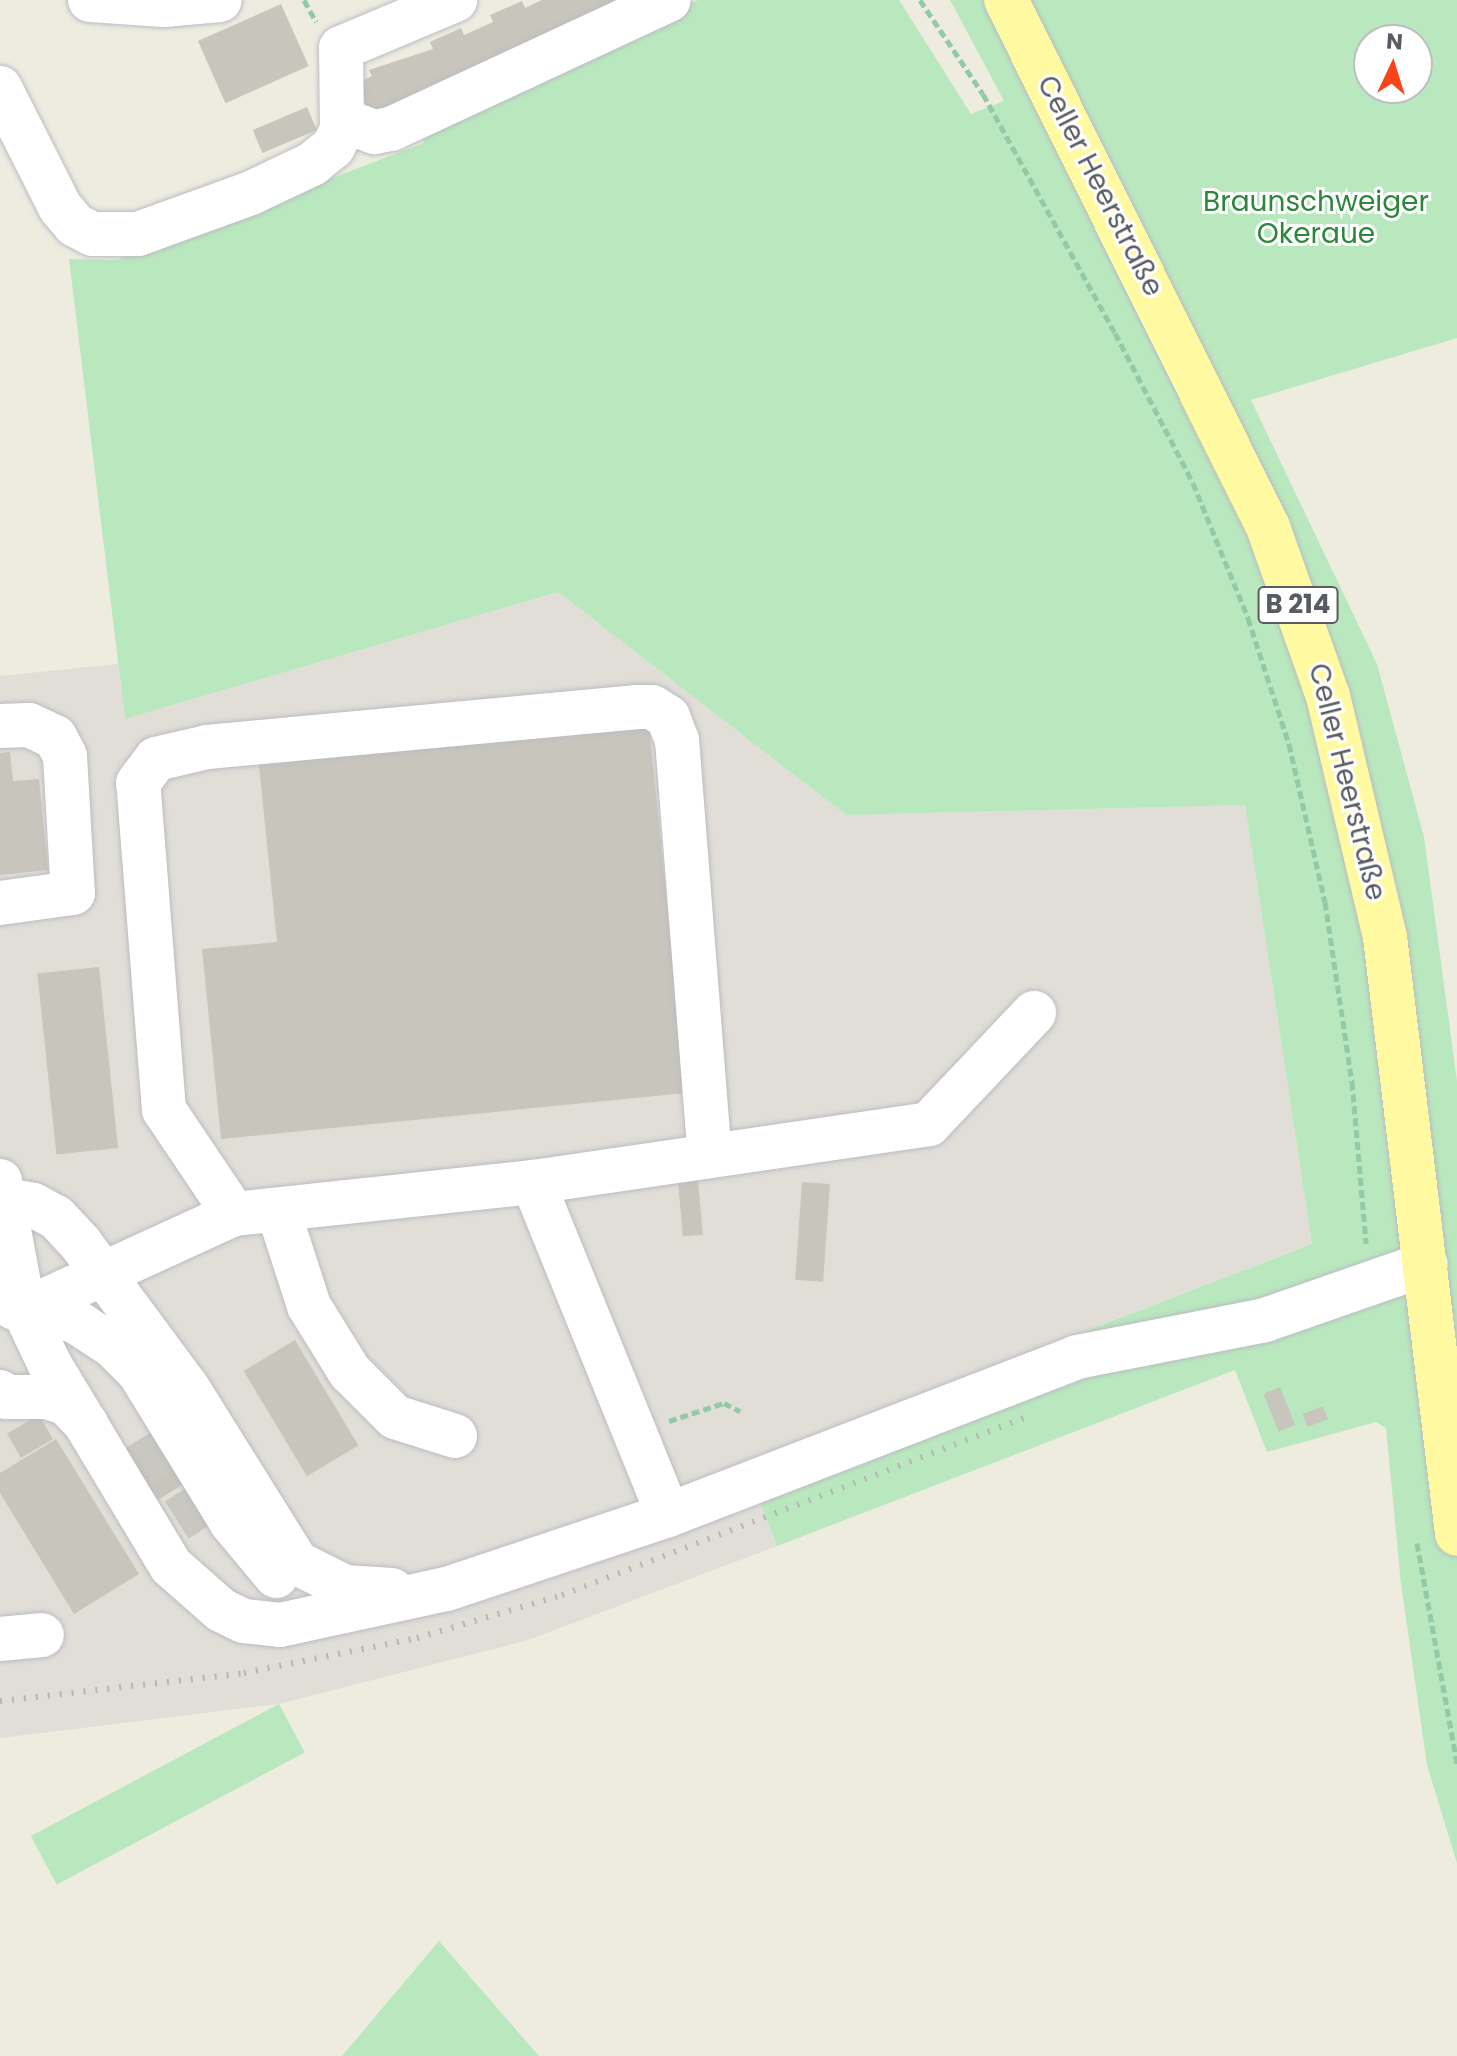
<!DOCTYPE html>
<meta charset="utf-8">
<style>
body{margin:0}
#map{position:relative;width:1457px;height:2056px;overflow:hidden;background:#edecdf;font-family:Poppins,sans-serif}
div>[style]{position:absolute}
[style*='--x']{left:calc(var(--x)*1px);top:calc(var(--y)*1px);width:calc(var(--w)*1px);rotate:calc(var(--a)*1deg)}
.industrial>*{inset:0;background:#e0ded7}
.green>*{inset:0;background:#b9e8be;transform-origin:0 0}
.building>*{inset:0;background:#c8c5bc;transform-origin:0 0}
.minor-tunnel>*{height:44px;margin-top:-22px;transform-origin:0;background:repeating-linear-gradient(90deg,#c8c8c0 0 44px,transparent 0 66px)}
.path>*{height:5px;margin-top:-2.5px;transform-origin:0;background:repeating-linear-gradient(90deg,#92c9a7 0 8px,transparent 0 12px)}
.roads{filter:drop-shadow(0 0 2px #babcc3) drop-shadow(0 0 2px #babcc3)}
.minor>*{height:44px;margin:-22px;padding:0 22px;transform-origin:22px;border-radius:22px;background:#fff}
.major>*{height:44px;margin:-22px;padding:0 22px;transform-origin:22px;border-radius:22px;background:#fffaa2}
.rail>*{height:6px;margin-top:-3px;transform-origin:0;background:repeating-linear-gradient(90deg,#b4b5b5 0 2px,transparent 0 12px)}
span{translate:-50% -50%;white-space:nowrap;text-align:center;line-height:1.15;-webkit-text-stroke:6px #fff;paint-order:stroke}
.shield-label span{padding:2px 6px;background:#fff;border:2px solid;border-radius:6px;-webkit-text-stroke-width:0}
.shield-label{font-size:26px;color:#585c62;font-weight:700}
.street-label{font-size:28px;color:#585c62}
.park-label{font-size:28px;color:#2d863a}
.north{position:absolute;left:1353px;top:24px;width:80px;height:80px;box-sizing:border-box;background:#fff;border:2px solid #bcbec0;border-radius:50%;rotate:4deg;font-size:22px;font-weight:700;line-height:32px;text-align:center;color:#585c62}
.north::after{content:'';display:block;margin:auto;width:28px;height:36px;background:#f9441a;clip-path:polygon(50% 0,100% 100%,50% 72%,0 100%)}
</style>
<div id="map">
<div class="industrial">
<div style="clip-path:polygon(558px 592px,846px 815px,1245px 805px,1312px 1244px,745px 1461px,777px 1546px,528px 1640px,279px 1704px,0 1738px,0 676px,118px 664px,125px 719px)"></div>
</div>
<div class="green">
<div style="clip-path:polygon(evenodd,698px 0,899px 0,971px 114px,1004px 101px,950px 0,1457px 0,1457px 338px,1251px 400px,1377px 664px,1424px 837px,1457px 1081px,1457px 1863px,1427px 1765px,1401px 1584px,1386px 1428px,1376px 1422px,1267px 1452px,1235px 1370px,777px 1546px,745px 1462px,1312px 1244px,1245px 805px,846px 815px,558px 592px,125px 719px,69px 259px,117px 260px,424px 143px,419px 129px,698px 0,1369px 40px,1417px 40px,1417px 88px,1369px 88px,1369px 40px)"></div>
<div style="left:279px;top:1704px;width:55px;height:281px;rotate:62deg"></div>
<div style="clip-path:polygon(439px 1941px,539px 2056px,342px 2056px)"></div>
</div>
<div class="building">
<div style="clip-path:polygon(542px 0,614px 0,620px 11px,373px 122px,356px 84px,372px 76px,369px 70px,433px 49px,430px 42px,461px 28px,464px 35px,493px 22px,490px 15px,522px 1px,525px 8px)"></div>
<div style="left:281px;top:4px;width:68px;height:91px;rotate:66deg"></div>
<div style="left:307px;top:107px;width:25px;height:59px;rotate:67deg"></div>
<div style="clip-path:polygon(649px 726px,686px 1093px,221px 1139px,202px 949px,277px 942px,259px 765px)"></div>
<div style="clip-path:polygon(10px 752px,13px 781px,39px 779px,48px 870px,0 875px,0 753px)"></div>
<div style="left:99px;top:967px;width:182px;height:62px;rotate:84deg"></div>
<div style="left:698px;top:1180px;width:55px;height:20px;rotate:85deg"></div>
<div style="left:802px;top:1182px;width:28px;height:98px;rotate:4deg"></div>
<div style="left:295px;top:1340px;width:123px;height:60px;rotate:59deg"></div>
<div style="left:1280px;top:1387px;width:41px;height:18px;rotate:68deg"></div>
<div style="left:1323px;top:1406px;width:14px;height:22px;rotate:69deg"></div>
<div style="left:39px;top:1415px;width:28px;height:37px;rotate:60deg"></div>
<div style="left:158px;top:1428px;width:61px;height:52px;rotate:58deg"></div>
<div style="clip-path:polygon(56px 1439px,139px 1574px,74px 1614px,0 1493px,0 1473px)"></div>
</div>
<div class="minor-tunnel">
<div style="--x:148;--y:1434;--w:117;--a:57.5"></div>
</div>
<div class="path">
<div style="--x:304;--y:0;--w:25;--a:61"></div>
<div style="--x:920;--y:0;--w:113;--a:56.2"></div>
<div style="--x:983;--y:94;--w:273;--a:61.1"></div>
<div style="--x:1115;--y:333;--w:169;--a:62.5"></div>
<div style="--x:1193;--y:483;--w:146;--a:67.8"></div>
<div style="--x:1248;--y:618;--w:133;--a:72"></div>
<div style="--x:1289;--y:744;--w:162;--a:77.2"></div>
<div style="--x:1325;--y:902;--w:182;--a:81.5"></div>
<div style="--x:1352;--y:1082;--w:162;--a:85"></div>
<div style="--x:669;--y:1421;--w:58;--a:-18.1"></div>
<div style="--x:724;--y:1403;--w:18;--a:27"></div>
<div style="--x:1417;--y:1543;--w:225;--a:79.7"></div>
</div>
<div class="roads">
<div class="minor">
<div style="--x:90;--y:0;--w:74;--a:3.9"></div>
<div style="--x:164;--y:5;--w:56;--a:-5.1"></div>
<div style="--x:0;--y:88;--w:133;--a:63.2"></div>
<div style="--x:60;--y:207;--w:23;--a:50"></div>
<div style="--x:75;--y:225;--w:20;--a:27"></div>
<div style="--x:93;--y:234;--w:45;--a:0"></div>
<div style="--x:138;--y:234;--w:120;--a:-19.9"></div>
<div style="--x:251;--y:193;--w:68;--a:-25.4"></div>
<div style="--x:312;--y:164;--w:27;--a:-39"></div>
<div style="--x:333;--y:147;--w:19;--a:-62"></div>
<div style="--x:342;--y:130;--w:82;--a:-90.7"></div>
<div style="--x:341;--y:48;--w:124;--a:-22.8"></div>
<div style="--x:343;--y:120;--w:34;--a:21"></div>
<div style="--x:375;--y:132;--w:16;--a:-11"></div>
<div style="--x:391;--y:129;--w:306;--a:-24.9"></div>
<div style="--x:0;--y:726;--w:29;--a:-2"></div>
<div style="--x:29;--y:725;--w:29;--a:25"></div>
<div style="--x:55;--y:737;--w:21;--a:62"></div>
<div style="--x:65;--y:756;--w:137;--a:86.7"></div>
<div style="--x:73;--y:893;--w:74;--a:172.2"></div>
<div style="--x:0;--y:1181;--w:131;--a:79.5"></div>
<div style="--x:24;--y:1310;--w:59;--a:64.7"></div>
<div style="--x:49;--y:1363;--w:237;--a:59"></div>
<div style="--x:171;--y:1566;--w:67;--a:41.3"></div>
<div style="--x:221;--y:1610;--w:25;--a:26"></div>
<div style="--x:244;--y:1621;--w:36;--a:6"></div>
<div style="--x:280;--y:1625;--w:171;--a:-12.2"></div>
<div style="--x:447;--y:1589;--w:233;--a:-18.5"></div>
<div style="--x:668;--y:1515;--w:438;--a:-21.1"></div>
<div style="--x:1077;--y:1357;--w:192;--a:-11.1"></div>
<div style="--x:1265;--y:1320;--w:170;--a:-19.2"></div>
<div style="--x:533;--y:1182;--w:400;--a:-8.3"></div>
<div style="--x:929;--y:1124;--w:153;--a:-46.6"></div>
<div style="--x:0;--y:1199;--w:34;--a:10"></div>
<div style="--x:33;--y:1205;--w:26;--a:28"></div>
<div style="--x:56;--y:1217;--w:37;--a:47"></div>
<div style="--x:81;--y:1244;--w:178;--a:53.5"></div>
<div style="--x:187;--y:1387;--w:208;--a:58"></div>
<div style="--x:297;--y:1563;--w:54;--a:26.6"></div>
<div style="--x:345;--y:1587;--w:47;--a:3.7"></div>
<div style="--x:278;--y:1210;--w:101;--a:72.1"></div>
<div style="--x:309;--y:1306;--w:78;--a:58.2"></div>
<div style="--x:350;--y:1372;--w:64;--a:45"></div>
<div style="--x:395;--y:1417;--w:63;--a:17.6"></div>
<div style="--x:234;--y:1214;--w:125;--a:-123.9"></div>
<div style="--x:164;--y:1110;--w:328;--a:-94.5"></div>
<div style="--x:138;--y:783;--w:30;--a:-53"></div>
<div style="--x:156;--y:759;--w:52;--a:-13.2"></div>
<div style="--x:207;--y:747;--w:430;--a:-5.3"></div>
<div style="--x:635;--y:707;--w:17;--a:0"></div>
<div style="--x:652;--y:707;--w:19;--a:32"></div>
<div style="--x:668;--y:717;--w:25;--a:69"></div>
<div style="--x:677;--y:740;--w:417;--a:85.5"></div>
<div style="--x:14;--y:1308;--w:33;--a:5"></div>
<div style="--x:47;--y:1311;--w:33;--a:21"></div>
<div style="--x:78;--y:1323;--w:42;--a:33.3"></div>
<div style="--x:113;--y:1346;--w:37;--a:45"></div>
<div style="--x:139;--y:1372;--w:177;--a:58.4"></div>
<div style="--x:232;--y:1523;--w:69;--a:50.3"></div>
<div style="--x:24;--y:1310;--w:231;--a:-24.6"></div>
<div style="--x:234;--y:1214;--w:301;--a:-6.1"></div>
<div style="--x:533;--y:1182;--w:359;--a:67.9"></div>
<div style="--x:0;--y:1392;--w:8;--a:40"></div>
<div style="--x:6;--y:1397;--w:41;--a:0"></div>
<div style="--x:47;--y:1397;--w:20;--a:18"></div>
<div style="--x:66;--y:1403;--w:29;--a:46"></div>
<div style="--x:0;--y:1639;--w:42;--a:-5.4"></div>
</div>
<div class="major">
<div style="--x:1006;--y:0;--w:589;--a:63.57"></div>
<div style="--x:1268;--y:527;--w:179;--a:70.5"></div>
<div style="--x:1328;--y:696;--w:248;--a:76.7"></div>
<div style="--x:1385;--y:937;--w:601;--a:83.12"></div>
</div>
</div>
<div class="rail">
<div style="--x:0;--y:1701;--w:246;--a:-6.5"></div>
<div style="--x:244;--y:1673;--w:177;--a:-11.4"></div>
<div style="--x:417;--y:1638;--w:151;--a:-16.5"></div>
<div style="--x:562;--y:1595;--w:503;--a:-20.96"></div>
</div>
<div class="shield-label">
<span style="left:1298px;top:605px">B 214</span>
</div>
<div class="street-label">
<span style="left:1100px;top:186px;rotate:63deg">Celler Heerstraße</span>
<span style="left:1347px;top:782px;rotate:76deg">Celler Heerstraße</span>
</div>
<div class="park-label">
<span style="left:1316px;top:218px">Braunschweiger<br>Okeraue</span>
</div>
<div class="north">N</div>
</div>
